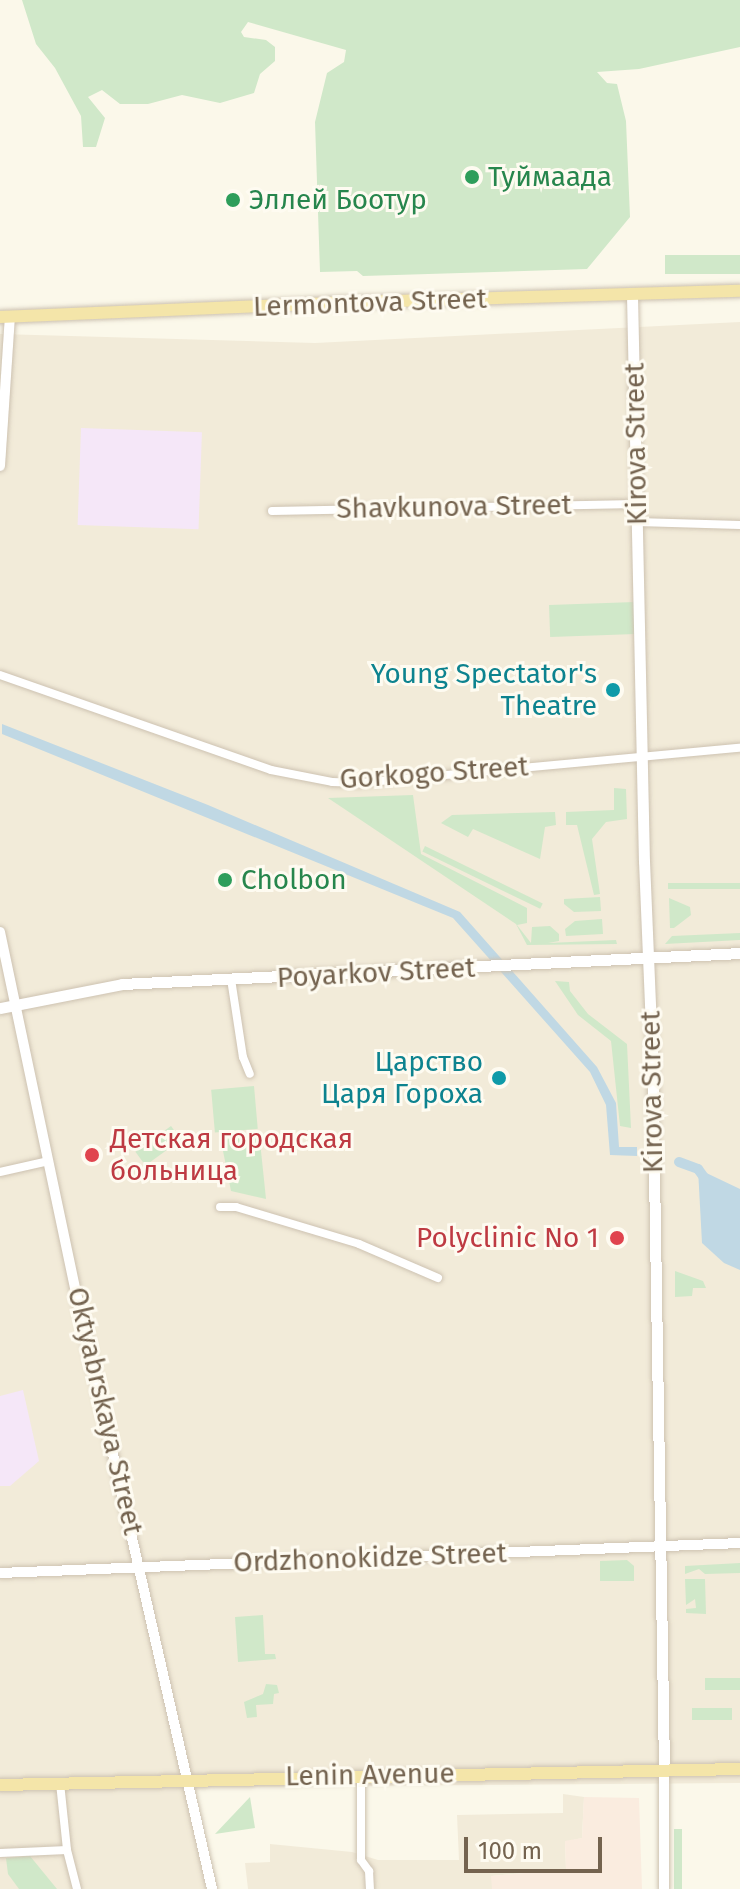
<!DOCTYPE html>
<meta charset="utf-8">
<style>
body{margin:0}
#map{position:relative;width:740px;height:1889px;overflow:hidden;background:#fbf8ea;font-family:"Fira Sans",sans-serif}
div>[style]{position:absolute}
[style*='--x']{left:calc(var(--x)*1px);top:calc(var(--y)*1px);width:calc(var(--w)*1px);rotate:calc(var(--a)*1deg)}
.residential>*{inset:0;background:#f2ebd9}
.commercial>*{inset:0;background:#faecdf}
.education>*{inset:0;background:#f5e7f8;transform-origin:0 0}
.green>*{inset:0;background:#d0e8c9;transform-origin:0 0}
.water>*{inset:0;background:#c0d8e4}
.canal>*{height:10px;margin:-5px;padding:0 5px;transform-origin:5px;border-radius:5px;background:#c0d8e4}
.roads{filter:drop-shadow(0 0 2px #cdc2b1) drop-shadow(0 0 2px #cdc2b1)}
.minor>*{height:8px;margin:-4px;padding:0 4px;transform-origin:4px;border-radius:4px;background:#fff}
.tertiary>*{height:10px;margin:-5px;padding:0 5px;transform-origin:5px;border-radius:5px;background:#fff}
.secondary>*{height:11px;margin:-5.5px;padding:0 5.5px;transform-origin:5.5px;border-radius:5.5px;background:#fff}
.primary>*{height:12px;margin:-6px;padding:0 6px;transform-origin:6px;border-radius:6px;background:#f4e5a9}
.dots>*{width:22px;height:22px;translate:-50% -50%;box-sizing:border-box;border:4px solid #fefbf1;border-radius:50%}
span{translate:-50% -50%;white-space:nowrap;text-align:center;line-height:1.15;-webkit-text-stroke:6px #fefbf1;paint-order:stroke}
.leisure-label{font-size:28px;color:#27864d}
.left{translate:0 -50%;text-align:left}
.street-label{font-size:28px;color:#74634f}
.culture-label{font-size:28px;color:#0d838f}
.right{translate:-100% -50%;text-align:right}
.health-label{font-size:28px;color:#be3a42}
.scale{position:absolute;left:464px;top:1837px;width:138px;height:36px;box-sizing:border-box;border:4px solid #74634f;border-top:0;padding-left:10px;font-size:24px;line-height:28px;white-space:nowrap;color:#74634f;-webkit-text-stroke:6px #fefbf1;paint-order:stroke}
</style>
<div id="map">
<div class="residential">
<div style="clip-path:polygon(740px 322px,740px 1783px,192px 1787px,206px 1889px,0 1889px,0 334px,315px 343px)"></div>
<div style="clip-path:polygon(563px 1794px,584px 1797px,582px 1838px,565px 1842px,566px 1869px,492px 1876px,492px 1889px,248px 1889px,245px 1863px,270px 1862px,270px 1844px,352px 1852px,378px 1860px,459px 1860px,457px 1815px,563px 1813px)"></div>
</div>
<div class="commercial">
<div style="clip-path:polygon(584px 1797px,639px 1798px,642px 1889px,492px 1889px,491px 1876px,566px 1869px,565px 1841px,582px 1838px)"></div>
</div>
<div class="education">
<div style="left:81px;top:428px;width:121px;height:97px;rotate:2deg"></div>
<div style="clip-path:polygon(23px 1390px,39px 1461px,10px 1486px,0 1486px,0 1396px)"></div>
</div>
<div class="green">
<div style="clip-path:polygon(22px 0,740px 0,740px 47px,639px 69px,597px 72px,607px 83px,617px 84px,626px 121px,630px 217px,587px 269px,363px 276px,357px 271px,320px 272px,315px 122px,327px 73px,344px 62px,346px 50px,248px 22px,241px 32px,244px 37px,266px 40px,275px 47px,275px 61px,260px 74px,254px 93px,220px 103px,182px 95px,148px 104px,120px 104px,102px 90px,88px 97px,105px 118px,96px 147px,83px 147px,81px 116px,55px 68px,36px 44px)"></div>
<div style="left:740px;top:255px;width:19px;height:75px;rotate:90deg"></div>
<div style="left:635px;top:602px;width:32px;height:86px;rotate:88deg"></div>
<div style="clip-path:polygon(614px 788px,626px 789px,627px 819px,606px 822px,592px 839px,600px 894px,594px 895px,577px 825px,566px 825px,566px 812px,614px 810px)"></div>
<div style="clip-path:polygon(413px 795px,421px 854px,527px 908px,527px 923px,517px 925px,531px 943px,532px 927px,550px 926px,559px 934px,559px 941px,548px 943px,616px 940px,617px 944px,527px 945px,516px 924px,328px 798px)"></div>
<div style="clip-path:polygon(555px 812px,556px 825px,545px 827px,540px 859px,473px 829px,468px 837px,441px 823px,452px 815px)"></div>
<div style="left:425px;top:846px;width:131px;height:6px;rotate:26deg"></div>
<div style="left:740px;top:883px;width:6px;height:72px;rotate:90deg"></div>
<div style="clip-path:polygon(600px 897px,601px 911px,574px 912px,564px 904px,564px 899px)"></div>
<div style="clip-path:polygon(669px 898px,690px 907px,691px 915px,674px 928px,670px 928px)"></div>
<div style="clip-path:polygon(602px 919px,603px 934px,566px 936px,565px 929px,575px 921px)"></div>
<div style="clip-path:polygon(740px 933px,740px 940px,665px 944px,672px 936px)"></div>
<div style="clip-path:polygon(555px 981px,569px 982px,570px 991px,588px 1014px,627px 1044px,631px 1128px,620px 1126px,611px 1041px,578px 1015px)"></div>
<div style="left:254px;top:1086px;width:43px;height:43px;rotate:85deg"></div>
<div style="left:171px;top:1126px;width:17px;height:44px;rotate:54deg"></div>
<div style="clip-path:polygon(259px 1132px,266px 1199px,231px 1191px,221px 1141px)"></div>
<div style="clip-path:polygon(675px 1271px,703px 1281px,706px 1288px,693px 1288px,692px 1296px,675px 1297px)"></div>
<div style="clip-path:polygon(627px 1560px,634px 1566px,634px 1581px,600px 1581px,600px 1561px)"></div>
<div style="clip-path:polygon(740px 1563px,740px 1573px,705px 1574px,699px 1569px,685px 1574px,685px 1566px)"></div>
<div style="clip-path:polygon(685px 1579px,705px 1579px,706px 1614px,686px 1613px,686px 1609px,696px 1608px,695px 1599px,686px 1605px)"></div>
<div style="clip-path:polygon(263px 1615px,265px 1654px,275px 1654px,276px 1659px,238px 1662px,235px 1617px)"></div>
<div style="left:740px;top:1678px;width:12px;height:35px;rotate:90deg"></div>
<div style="clip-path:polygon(266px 1684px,277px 1685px,279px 1693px,274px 1694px,273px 1704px,256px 1705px,257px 1717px,247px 1718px,244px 1702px,263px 1694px)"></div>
<div style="left:732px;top:1708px;width:12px;height:40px;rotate:90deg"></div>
<div style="clip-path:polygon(250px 1797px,255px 1828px,215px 1834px)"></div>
<div style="left:674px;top:1829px;width:8px;height:60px"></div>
<div style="clip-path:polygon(30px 1856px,57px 1889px,19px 1889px,8px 1874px,6px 1858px)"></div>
</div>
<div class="water">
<div style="clip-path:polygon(2px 724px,208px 805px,460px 912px,597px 1067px,616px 1103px,619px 1147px,637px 1147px,637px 1156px,610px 1155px,606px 1105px,590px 1072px,453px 918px,2px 734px)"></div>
<div style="clip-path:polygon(698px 1169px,740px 1189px,740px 1270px,724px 1263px,702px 1243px)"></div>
</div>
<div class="canal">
<div style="--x:679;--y:1162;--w:20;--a:20"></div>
<div style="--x:698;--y:1169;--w:14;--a:54"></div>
</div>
<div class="roads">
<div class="minor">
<div style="--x:272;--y:511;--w:365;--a:-1.1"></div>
<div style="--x:637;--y:522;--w:103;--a:1.7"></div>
<div style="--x:0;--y:675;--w:287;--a:19.3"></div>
<div style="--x:271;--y:770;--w:62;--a:11.1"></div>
<div style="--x:332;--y:782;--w:28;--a:2"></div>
<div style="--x:360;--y:783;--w:382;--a:-5.3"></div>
<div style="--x:231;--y:979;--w:79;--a:81.3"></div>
<div style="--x:243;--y:1057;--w:18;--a:68"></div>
<div style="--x:0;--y:1172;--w:50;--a:-12.7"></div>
<div style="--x:220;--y:1207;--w:16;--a:0"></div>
<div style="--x:236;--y:1207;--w:128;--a:16.7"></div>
<div style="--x:359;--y:1244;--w:86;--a:23.3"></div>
<div style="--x:361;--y:1776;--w:84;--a:90"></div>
<div style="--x:361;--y:1860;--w:14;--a:54"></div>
<div style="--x:369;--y:1871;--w:18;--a:87"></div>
<div style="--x:60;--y:1783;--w:67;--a:84"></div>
<div style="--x:67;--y:1850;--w:40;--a:75.6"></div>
<div style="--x:0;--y:1853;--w:67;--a:-2.6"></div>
</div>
<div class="tertiary">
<div style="--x:0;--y:466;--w:149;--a:-86.2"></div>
<div style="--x:0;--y:932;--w:377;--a:78.1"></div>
<div style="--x:78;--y:1301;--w:603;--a:77.16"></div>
<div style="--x:0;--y:1573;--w:741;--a:-2.32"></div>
<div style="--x:664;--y:1889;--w:118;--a:-90"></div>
</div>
<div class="secondary">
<div style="--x:632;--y:295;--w:566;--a:88.79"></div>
<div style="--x:644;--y:861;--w:191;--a:87.6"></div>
<div style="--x:652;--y:1052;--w:719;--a:89.04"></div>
<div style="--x:0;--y:1008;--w:124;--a:-11.1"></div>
<div style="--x:122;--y:984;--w:619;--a:-2.87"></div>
</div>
<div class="primary">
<div style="--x:0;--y:317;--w:328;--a:-2.4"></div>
<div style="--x:328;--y:303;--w:412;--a:-1.7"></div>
<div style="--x:0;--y:1785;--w:740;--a:-1.24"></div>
</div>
</div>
<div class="dots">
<div style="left:472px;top:177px;background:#2e9e5b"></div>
<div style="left:233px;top:200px;background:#2e9e5b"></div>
<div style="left:613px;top:690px;background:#0f9aa8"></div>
<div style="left:225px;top:880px;background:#2e9e5b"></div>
<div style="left:499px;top:1078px;background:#0f9aa8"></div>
<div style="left:92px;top:1155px;background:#e0444e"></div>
<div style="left:617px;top:1238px;background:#e0444e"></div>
</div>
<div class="leisure-label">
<span class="left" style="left:488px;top:177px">Туймаада</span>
<span class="left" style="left:249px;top:200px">Эллей Боотур</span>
<span class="left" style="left:241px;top:880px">Cholbon</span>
</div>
<div class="street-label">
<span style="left:370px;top:303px;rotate:-2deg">Lermontova Street</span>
<span style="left:636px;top:444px;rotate:-91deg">Kirova Street</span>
<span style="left:454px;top:507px;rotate:-1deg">Shavkunova Street</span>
<span style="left:434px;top:773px;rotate:-4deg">Gorkogo Street</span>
<span style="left:376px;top:973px;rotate:-3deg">Poyarkov Street</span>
<span style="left:652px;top:1092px;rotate:-91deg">Kirova Street</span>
<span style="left:105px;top:1411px;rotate:77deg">Oktyabrskaya Street</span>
<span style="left:370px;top:1558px;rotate:-2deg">Ordzhonokidze Street</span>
<span style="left:370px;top:1775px;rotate:-1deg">Lenin Avenue</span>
</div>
<div class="culture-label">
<span class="right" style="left:597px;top:690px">Young Spectator's<br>Theatre</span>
<span class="right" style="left:483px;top:1078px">Царство<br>Царя Гороха</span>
</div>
<div class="health-label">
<span class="left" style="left:110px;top:1155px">Детская городская<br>больница</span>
<span class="right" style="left:599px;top:1238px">Polyclinic No 1</span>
</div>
<div class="scale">100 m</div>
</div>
